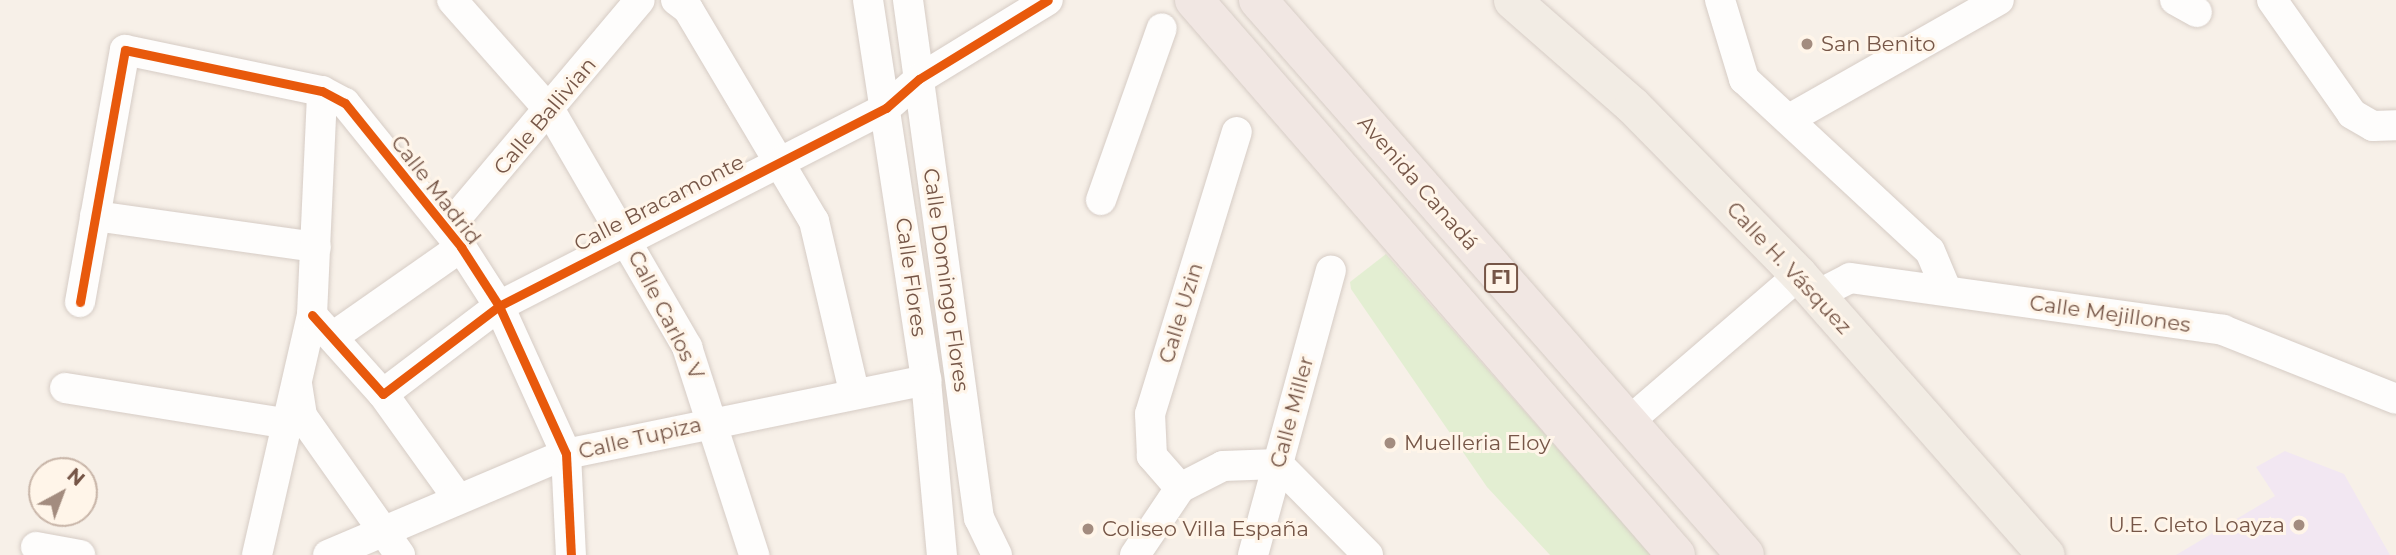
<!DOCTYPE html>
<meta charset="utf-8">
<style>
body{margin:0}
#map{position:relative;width:2396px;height:555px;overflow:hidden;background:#f7f0e8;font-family:Montserrat,sans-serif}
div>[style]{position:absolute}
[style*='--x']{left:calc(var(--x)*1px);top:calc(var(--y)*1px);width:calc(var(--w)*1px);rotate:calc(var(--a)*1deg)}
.education>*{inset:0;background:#f2e7f2}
.green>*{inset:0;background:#e3eed2}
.roads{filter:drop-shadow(0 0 2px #d6ccc5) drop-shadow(0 0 2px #d6ccc5)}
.minor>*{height:30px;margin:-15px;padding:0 15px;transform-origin:15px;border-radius:15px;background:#fefdfc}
.major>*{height:37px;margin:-18.5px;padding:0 18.5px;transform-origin:18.5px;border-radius:18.5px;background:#f2ece4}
.highway>*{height:38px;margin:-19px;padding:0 19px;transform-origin:19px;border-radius:19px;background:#f1e7e3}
.cycleway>*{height:9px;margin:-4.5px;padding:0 4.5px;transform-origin:4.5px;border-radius:4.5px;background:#e8590c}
.dots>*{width:19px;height:19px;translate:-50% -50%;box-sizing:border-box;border:4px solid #fff5e9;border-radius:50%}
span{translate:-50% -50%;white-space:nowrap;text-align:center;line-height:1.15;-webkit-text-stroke:6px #fff5e9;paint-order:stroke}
.shield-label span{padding:2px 5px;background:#fff5e9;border:2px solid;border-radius:5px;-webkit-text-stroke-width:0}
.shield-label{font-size:19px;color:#765647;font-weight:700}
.poi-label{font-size:21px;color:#765647}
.left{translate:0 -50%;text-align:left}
.right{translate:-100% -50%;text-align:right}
.street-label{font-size:21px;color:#765647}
.north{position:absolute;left:28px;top:457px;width:70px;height:70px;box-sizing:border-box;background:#fff5e9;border:2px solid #c8b5a8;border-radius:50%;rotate:41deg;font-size:19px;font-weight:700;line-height:28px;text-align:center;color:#765647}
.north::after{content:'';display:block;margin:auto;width:24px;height:32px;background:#a38c7f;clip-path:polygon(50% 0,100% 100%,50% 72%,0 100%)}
</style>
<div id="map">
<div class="education">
<div style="clip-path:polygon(2285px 451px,2344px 474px,2390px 555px,2176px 555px,2275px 496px,2256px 467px)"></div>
</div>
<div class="green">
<div style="clip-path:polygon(1386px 254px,1651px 555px,1550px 555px,1487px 487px,1351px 289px,1350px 282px)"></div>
</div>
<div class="roads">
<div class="minor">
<div style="--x:452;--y:0;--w:149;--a:48.5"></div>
<div style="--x:551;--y:112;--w:272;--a:59.9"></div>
<div style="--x:687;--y:347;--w:219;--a:72.1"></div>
<div style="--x:676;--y:0;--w:15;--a:37"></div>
<div style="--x:688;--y:9;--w:247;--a:59.3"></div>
<div style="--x:814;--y:221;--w:175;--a:76.8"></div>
<div style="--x:868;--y:0;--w:384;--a:81.3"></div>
<div style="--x:926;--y:380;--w:176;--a:84.8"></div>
<div style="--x:908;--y:0;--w:523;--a:82.2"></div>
<div style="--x:979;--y:518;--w:41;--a:64.1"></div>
<div style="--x:1720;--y:0;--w:83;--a:73.1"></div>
<div style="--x:1744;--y:79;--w:253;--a:42.8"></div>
<div style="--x:1930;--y:251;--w:41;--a:67.2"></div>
<div style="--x:2175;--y:0;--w:25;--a:29"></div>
<div style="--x:2272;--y:0;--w:139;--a:54.9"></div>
<div style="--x:2352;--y:114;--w:24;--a:30"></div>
<div style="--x:2373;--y:126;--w:23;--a:-2"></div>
<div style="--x:1791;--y:118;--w:239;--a:-29.6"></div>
<div style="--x:1101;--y:200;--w:182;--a:-70.5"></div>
<div style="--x:95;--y:216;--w:223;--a:8"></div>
<div style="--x:447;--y:229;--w:299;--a:-49.9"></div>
<div style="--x:1817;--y:295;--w:37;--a:-27"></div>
<div style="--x:1850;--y:278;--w:377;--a:7.9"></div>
<div style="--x:2223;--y:330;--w:186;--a:21.7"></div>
<div style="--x:80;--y:302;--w:256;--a:-79.9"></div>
<div style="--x:125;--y:50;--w:201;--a:11.8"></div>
<div style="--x:322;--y:91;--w:26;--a:28"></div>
<div style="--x:345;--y:103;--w:185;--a:51.1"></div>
<div style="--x:461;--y:247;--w:70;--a:57.2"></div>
<div style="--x:499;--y:306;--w:162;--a:65.6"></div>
<div style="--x:566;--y:454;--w:101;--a:87.2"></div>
<div style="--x:312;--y:315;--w:106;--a:48.1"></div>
<div style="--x:383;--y:394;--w:146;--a:-37.2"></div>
<div style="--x:499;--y:306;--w:435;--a:-27.1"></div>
<div style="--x:886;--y:108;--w:44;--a:-41.3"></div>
<div style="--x:919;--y:79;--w:151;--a:-31.5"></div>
<div style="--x:334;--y:336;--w:155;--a:-35"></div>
<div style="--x:297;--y:384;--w:32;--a:81"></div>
<div style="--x:302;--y:416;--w:170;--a:54.8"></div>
<div style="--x:65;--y:388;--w:221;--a:9.1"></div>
<div style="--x:383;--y:394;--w:127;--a:54.3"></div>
<div style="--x:1627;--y:423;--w:227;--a:-40.7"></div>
<div style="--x:1180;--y:488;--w:43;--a:-131.2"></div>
<div style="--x:1152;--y:456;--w:42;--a:-92.7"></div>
<div style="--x:1150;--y:414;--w:295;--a:-72.9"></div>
<div style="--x:36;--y:547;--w:45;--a:10.3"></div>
<div style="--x:257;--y:555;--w:246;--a:-77.1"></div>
<div style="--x:312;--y:315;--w:224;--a:-87.4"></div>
<div style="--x:328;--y:555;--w:259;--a:-23"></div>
<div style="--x:566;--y:454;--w:368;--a:-11.6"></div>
<div style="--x:1135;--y:555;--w:81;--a:-56.1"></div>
<div style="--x:1180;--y:488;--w:48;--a:-27.1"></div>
<div style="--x:1223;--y:466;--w:55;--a:-2.1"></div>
<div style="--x:1278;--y:464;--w:128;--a:45.3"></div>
<div style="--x:1253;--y:555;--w:295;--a:-74.7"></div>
</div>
<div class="major">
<div style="--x:1512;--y:0;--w:159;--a:41.2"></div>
<div style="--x:1632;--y:105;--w:238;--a:45.5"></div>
<div style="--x:1799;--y:275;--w:373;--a:48.6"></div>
</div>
<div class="highway">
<div style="--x:1194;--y:0;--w:735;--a:49.03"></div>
<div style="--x:1258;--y:0;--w:738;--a:48.73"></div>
</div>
</div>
<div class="cycleway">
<div style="--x:80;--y:302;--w:256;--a:-79.9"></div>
<div style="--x:125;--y:50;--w:201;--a:11.8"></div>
<div style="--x:322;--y:91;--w:26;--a:28"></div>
<div style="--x:345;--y:103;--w:185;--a:51.1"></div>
<div style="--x:461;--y:247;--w:70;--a:57.2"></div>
<div style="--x:499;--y:306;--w:162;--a:65.6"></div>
<div style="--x:566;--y:454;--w:101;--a:87.2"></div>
<div style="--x:312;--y:315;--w:106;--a:48.1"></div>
<div style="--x:383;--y:394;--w:146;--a:-37.2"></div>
<div style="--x:499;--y:306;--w:435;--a:-27.1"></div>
<div style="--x:886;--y:108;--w:44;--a:-41.3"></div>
<div style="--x:919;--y:79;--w:151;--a:-31.5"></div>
</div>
<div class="dots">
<div style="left:1807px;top:44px;background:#a38c7f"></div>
<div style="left:1390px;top:443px;background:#a38c7f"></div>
<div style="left:2299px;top:525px;background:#a38c7f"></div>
<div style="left:1088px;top:529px;background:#a38c7f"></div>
</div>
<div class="shield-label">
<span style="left:1501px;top:278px">F1</span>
</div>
<div class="poi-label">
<span class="left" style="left:1821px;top:44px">San Benito</span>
<span class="left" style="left:1404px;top:443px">Muelleria Eloy</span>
<span class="right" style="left:2285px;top:525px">U.E. Cleto Loayza</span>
<span class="left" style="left:1102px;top:529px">Coliseo Villa España</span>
</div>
<div class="street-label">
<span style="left:545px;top:116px;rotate:-50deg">Calle Ballivian</span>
<span style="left:1418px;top:183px;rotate:49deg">Avenida Canadá</span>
<span style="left:436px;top:190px;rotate:52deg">Calle Madrid</span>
<span style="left:659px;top:203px;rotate:-27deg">Calle Bracamonte</span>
<span style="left:1789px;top:268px;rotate:47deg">Calle H. Vásquez</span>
<span style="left:911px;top:277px;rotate:82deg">Calle Flores</span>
<span style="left:946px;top:280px;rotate:82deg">Calle Domingo Flores</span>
<span style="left:1181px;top:313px;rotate:-73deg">Calle Uzin</span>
<span style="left:2110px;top:314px;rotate:8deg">Calle Mejillones</span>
<span style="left:666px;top:315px;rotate:63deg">Calle Carlos V</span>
<span style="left:1292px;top:412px;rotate:-75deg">Calle Miller</span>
<span style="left:640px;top:438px;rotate:-13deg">Calle Tupiza</span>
</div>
<div class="north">N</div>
</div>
